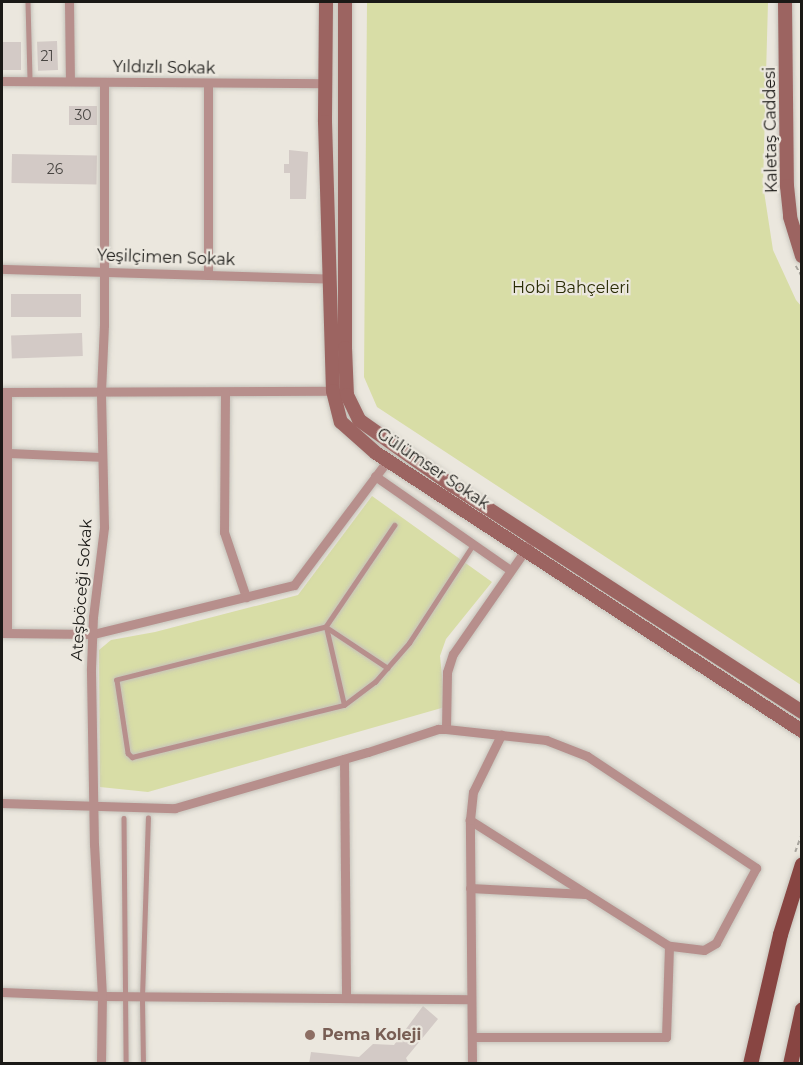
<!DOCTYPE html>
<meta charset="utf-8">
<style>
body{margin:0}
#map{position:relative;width:803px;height:1065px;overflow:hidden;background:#ebe7de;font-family:Montserrat,sans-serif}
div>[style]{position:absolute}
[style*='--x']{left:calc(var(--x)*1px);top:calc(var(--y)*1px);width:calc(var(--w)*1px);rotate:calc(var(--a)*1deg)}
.green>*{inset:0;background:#d8dda6}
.building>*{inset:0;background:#d3cac6;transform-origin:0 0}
.path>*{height:1.5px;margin-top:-0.75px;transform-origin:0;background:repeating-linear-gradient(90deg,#a8a59e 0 4.5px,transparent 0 7.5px)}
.roads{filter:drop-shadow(0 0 2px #c5c2ba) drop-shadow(0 0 2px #c5c2ba)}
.lane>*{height:4.5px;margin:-2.25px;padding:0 2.25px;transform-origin:2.25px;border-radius:2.25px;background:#b78f8c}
.street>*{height:9px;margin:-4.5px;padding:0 4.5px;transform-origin:4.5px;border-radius:4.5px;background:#b78f8c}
.secondary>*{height:14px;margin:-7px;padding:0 7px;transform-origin:7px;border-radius:7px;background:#9c6461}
.primary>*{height:15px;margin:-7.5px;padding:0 7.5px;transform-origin:7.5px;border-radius:7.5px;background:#884542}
.dots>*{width:16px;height:16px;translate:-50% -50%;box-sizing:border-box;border:3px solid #ebe7de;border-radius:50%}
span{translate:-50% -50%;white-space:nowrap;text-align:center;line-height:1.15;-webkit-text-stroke:4.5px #ebe7de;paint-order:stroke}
.number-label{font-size:14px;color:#484542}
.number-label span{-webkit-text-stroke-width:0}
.street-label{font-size:16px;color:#1a1916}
.park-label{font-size:16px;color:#2a2c06}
.education-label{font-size:16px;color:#785e54;font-weight:700}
.left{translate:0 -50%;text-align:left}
.frame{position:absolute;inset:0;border:3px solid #1a1916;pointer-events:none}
</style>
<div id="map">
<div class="green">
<div style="clip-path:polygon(367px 2px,768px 2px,763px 185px,773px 250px,796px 300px,802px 307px,801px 685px,377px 407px,364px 377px)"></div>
<div style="clip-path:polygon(372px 496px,492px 582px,446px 639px,440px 656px,445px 707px,148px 792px,100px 787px,99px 650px,111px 640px,155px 632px,298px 595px)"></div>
</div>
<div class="building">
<div style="left:57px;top:41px;width:29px;height:20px;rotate:88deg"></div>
<div style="left:2px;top:42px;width:19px;height:28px"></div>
<div style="left:69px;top:106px;width:28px;height:19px"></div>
<div style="clip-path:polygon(289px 150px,308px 152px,306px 199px,290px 199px,290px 173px,284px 173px,284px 164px,289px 164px)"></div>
<div style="left:12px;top:154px;width:85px;height:29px;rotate:1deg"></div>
<div style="left:81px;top:294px;width:23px;height:70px;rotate:90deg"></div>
<div style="left:82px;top:333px;width:23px;height:71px;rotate:88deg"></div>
<div style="clip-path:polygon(423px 1006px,438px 1019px,406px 1058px,409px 1064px,309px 1064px,311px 1052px,359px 1057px,373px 1044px,394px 1045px)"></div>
</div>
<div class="path">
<div style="--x:796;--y:266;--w:13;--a:61"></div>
<div style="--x:795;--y:852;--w:20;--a:-70"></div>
</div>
<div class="roads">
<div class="lane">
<div style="--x:28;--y:2;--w:79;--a:88.5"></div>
<div style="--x:395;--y:525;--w:123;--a:124.1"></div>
<div style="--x:326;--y:627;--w:216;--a:165.8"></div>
<div style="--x:117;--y:680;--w:74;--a:81.4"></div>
<div style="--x:128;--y:753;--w:6;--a:45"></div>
<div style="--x:132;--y:757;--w:218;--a:-13.8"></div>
<div style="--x:344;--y:705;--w:39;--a:-37"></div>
<div style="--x:375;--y:682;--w:52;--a:-48.9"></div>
<div style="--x:409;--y:643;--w:117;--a:-56.9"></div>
<div style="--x:344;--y:705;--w:80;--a:-103"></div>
<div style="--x:326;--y:627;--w:74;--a:33.5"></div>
<div style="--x:124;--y:818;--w:246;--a:89.5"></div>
<div style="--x:143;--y:1064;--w:67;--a:-90.9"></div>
<div style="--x:142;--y:997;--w:179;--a:-88.1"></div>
</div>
<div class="street">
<div style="--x:69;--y:2;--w:79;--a:89.3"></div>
<div style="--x:2;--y:81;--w:323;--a:0.4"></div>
<div style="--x:2;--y:269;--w:328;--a:1.7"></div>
<div style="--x:208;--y:275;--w:191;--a:-90"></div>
<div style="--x:2;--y:392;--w:331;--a:-0.2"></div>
<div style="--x:225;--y:392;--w:140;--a:90.4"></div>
<div style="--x:224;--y:532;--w:69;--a:71.3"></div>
<div style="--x:7;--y:453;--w:94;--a:2.4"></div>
<div style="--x:375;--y:476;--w:165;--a:34.8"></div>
<div style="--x:2;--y:633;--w:91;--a:0.6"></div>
<div style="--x:93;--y:634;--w:207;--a:-13.7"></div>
<div style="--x:294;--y:585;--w:155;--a:-53.1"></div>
<div style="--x:7;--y:633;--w:241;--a:-90"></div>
<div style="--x:446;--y:729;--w:57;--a:-89"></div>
<div style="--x:447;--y:672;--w:19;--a:-72"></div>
<div style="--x:453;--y:654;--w:140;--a:-55.2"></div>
<div style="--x:344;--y:759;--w:239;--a:89.5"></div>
<div style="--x:2;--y:803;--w:173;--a:1.7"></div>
<div style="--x:175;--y:808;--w:201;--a:-16.2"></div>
<div style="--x:368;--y:752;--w:74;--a:-18.2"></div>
<div style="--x:438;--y:729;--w:8;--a:0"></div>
<div style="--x:446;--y:729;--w:101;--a:6.3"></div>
<div style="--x:546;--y:740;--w:44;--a:21.3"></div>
<div style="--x:587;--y:756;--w:203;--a:33.5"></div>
<div style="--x:756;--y:868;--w:85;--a:118.1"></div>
<div style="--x:716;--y:943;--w:14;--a:150"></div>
<div style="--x:704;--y:950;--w:35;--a:-173"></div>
<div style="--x:669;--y:946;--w:236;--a:-147.7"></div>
<div style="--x:470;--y:888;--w:115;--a:3"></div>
<div style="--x:2;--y:992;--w:100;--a:2.3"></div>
<div style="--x:102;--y:996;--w:369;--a:0.5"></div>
<div style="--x:472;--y:1037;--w:194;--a:0"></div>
<div style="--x:666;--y:1037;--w:91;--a:-88.1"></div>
<div style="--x:101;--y:1064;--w:68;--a:-89.2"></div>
<div style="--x:102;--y:996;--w:151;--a:-93"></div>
<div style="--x:94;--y:845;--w:177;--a:-91"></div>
<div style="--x:91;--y:668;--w:51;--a:-87.8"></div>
<div style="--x:93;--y:617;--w:91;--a:-83"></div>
<div style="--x:104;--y:527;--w:136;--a:-91.3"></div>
<div style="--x:101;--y:391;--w:66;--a:-87.4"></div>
<div style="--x:104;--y:325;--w:243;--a:-90"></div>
<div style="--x:472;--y:1064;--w:244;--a:-90.5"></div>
<div style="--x:470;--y:820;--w:28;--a:-84"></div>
<div style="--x:473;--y:792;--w:64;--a:-63.8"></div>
</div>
<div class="secondary">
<div style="--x:326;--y:2;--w:120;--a:90.5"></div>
<div style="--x:325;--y:122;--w:269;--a:88.3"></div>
<div style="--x:333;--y:391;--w:32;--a:76"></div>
<div style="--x:341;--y:422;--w:47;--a:41.5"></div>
<div style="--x:376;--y:453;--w:509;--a:33.13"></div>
<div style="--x:345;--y:2;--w:346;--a:90"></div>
<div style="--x:345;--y:348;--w:47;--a:87.6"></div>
<div style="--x:347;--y:395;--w:28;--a:64"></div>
<div style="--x:359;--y:420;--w:115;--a:35.1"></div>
<div style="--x:453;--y:486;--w:416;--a:32.9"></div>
<div style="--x:785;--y:2;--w:184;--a:89.4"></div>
<div style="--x:787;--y:186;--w:31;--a:84"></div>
<div style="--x:790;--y:217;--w:41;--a:72.9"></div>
</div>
<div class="primary">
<div style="--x:750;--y:1064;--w:133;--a:-77"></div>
<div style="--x:780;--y:934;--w:73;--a:-72.6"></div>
<div style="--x:790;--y:1064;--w:56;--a:-77.7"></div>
</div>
</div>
<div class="dots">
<div style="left:310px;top:1035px;background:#8d6e63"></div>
</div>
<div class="number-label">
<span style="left:47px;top:56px">21</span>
<span style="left:83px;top:115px">30</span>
<span style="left:55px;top:169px">26</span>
</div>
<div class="street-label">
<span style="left:164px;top:68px;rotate:1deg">Yıldızlı Sokak</span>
<span style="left:771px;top:130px;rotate:-91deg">Kaletaş Caddesi</span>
<span style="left:166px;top:258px;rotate:2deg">Yeşilçimen Sokak</span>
<span style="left:433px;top:469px;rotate:34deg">Gülümser Sokak</span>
<span style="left:82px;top:590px;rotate:-86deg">Ateşböceği Sokak</span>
</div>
<div class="park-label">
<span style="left:571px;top:288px">Hobi Bahçeleri</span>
</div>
<div class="education-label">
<span class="left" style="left:322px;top:1035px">Pema Koleji</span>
</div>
<div class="frame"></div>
</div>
